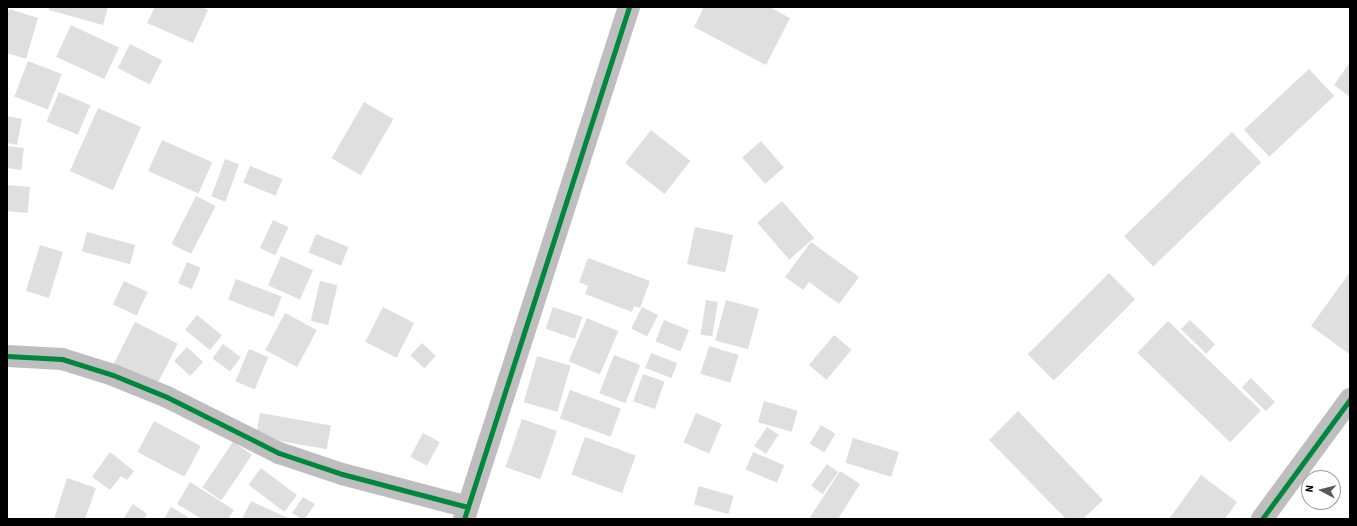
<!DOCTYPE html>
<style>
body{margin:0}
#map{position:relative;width:1357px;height:526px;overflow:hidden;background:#fff;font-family:"Source Sans 3",sans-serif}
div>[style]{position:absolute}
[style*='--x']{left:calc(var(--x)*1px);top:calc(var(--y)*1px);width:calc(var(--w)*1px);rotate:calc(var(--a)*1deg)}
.building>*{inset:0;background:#dfdfdf;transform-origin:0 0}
.minor>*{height:22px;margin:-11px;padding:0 11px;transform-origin:11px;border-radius:11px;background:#bebebe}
.cycleway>*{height:5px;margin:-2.5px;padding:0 2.5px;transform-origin:2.5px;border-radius:2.5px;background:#00873e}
span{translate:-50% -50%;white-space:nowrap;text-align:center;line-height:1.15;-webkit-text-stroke:3.5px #fff;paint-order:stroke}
.frame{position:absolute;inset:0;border:8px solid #000;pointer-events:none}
.north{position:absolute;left:1301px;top:470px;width:40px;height:40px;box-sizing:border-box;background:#fff;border:1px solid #999;border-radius:50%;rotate:277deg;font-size:11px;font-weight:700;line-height:16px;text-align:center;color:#000}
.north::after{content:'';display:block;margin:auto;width:14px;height:18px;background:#595959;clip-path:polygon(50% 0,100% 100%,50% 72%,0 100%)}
</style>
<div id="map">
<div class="building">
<div style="clip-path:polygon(49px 7px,108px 7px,103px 25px,49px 10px)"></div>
<div style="clip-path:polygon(155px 7px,202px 7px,208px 10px,193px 43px,147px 23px)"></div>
<div style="clip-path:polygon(704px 7px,769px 7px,790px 18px,766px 65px,694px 27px)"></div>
<div style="clip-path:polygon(9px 9px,38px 18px,26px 59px,7px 53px,7px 17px)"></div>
<div style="left:71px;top:25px;width:53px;height:35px;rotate:25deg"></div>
<div style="left:130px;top:44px;width:36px;height:27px;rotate:27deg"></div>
<div style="left:28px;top:61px;width:36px;height:38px;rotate:21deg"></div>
<div style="clip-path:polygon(1350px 62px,1350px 97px,1334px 85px)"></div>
<div style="left:1309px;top:69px;width:37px;height:89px;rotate:47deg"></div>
<div style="left:59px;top:92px;width:34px;height:32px;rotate:23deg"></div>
<div style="left:364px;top:102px;width:34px;height:65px;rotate:30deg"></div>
<div style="left:98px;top:108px;width:47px;height:69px;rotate:24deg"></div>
<div style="clip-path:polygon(7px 116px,22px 119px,17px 145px,7px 143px)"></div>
<div style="left:651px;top:130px;width:50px;height:42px;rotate:38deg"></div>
<div style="left:1232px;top:132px;width:42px;height:150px;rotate:46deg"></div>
<div style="left:162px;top:140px;width:55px;height:34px;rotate:24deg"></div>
<div style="left:761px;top:141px;width:35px;height:25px;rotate:49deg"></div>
<div style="left:7px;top:146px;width:17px;height:22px;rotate:7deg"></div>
<div style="left:225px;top:159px;width:15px;height:40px;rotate:20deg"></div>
<div style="left:250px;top:166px;width:35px;height:18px;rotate:22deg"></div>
<div style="left:7px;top:185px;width:23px;height:26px;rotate:5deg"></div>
<div style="left:196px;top:196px;width:22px;height:54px;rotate:27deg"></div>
<div style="left:782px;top:201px;width:49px;height:33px;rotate:49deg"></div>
<div style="left:273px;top:220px;width:17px;height:31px;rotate:25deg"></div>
<div style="left:695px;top:227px;width:39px;height:38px;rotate:12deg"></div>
<div style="left:87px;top:232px;width:50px;height:20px;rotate:15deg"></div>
<div style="left:316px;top:234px;width:35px;height:20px;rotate:22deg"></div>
<div style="clip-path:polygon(811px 242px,859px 277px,839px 304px,809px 282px,803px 290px,785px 277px)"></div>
<div style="left:40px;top:245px;width:24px;height:48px;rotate:17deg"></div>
<div style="left:281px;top:256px;width:35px;height:32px;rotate:24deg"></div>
<div style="clip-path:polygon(588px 258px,650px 281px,640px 308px,634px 306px,632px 312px,585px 294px,588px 286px,579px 282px)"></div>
<div style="left:187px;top:262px;width:15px;height:23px;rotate:23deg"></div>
<div style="clip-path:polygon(1350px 272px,1350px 352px,1349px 354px,1311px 326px)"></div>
<div style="left:1109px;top:273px;width:37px;height:115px;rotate:45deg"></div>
<div style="left:236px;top:279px;width:49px;height:22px;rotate:21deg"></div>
<div style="left:124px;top:281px;width:26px;height:26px;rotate:25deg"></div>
<div style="left:320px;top:281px;width:18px;height:41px;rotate:13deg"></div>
<div style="left:706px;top:300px;width:12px;height:35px;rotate:9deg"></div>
<div style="left:726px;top:300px;width:34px;height:42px;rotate:15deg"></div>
<div style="left:383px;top:307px;width:35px;height:39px;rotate:27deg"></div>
<div style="left:553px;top:307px;width:31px;height:23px;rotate:19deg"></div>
<div style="left:642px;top:307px;width:18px;height:24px;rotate:27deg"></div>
<div style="left:285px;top:313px;width:36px;height:42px;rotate:28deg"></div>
<div style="left:197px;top:315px;width:32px;height:19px;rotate:39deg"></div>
<div style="left:587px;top:318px;width:34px;height:47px;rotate:23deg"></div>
<div style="left:664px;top:320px;width:27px;height:23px;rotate:22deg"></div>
<div style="left:1190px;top:320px;width:35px;height:13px;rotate:44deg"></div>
<div style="left:1168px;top:321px;width:129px;height:44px;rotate:44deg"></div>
<div style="left:135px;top:322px;width:48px;height:48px;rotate:27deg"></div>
<div style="left:834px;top:335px;width:23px;height:39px;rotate:40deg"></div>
<div style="left:422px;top:343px;width:19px;height:17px;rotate:43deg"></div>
<div style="left:223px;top:344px;width:22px;height:18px;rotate:36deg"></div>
<div style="left:709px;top:346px;width:31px;height:29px;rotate:17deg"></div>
<div style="left:187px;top:347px;width:22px;height:19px;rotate:43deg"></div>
<div style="left:249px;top:349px;width:21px;height:35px;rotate:23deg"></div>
<div style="left:651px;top:353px;width:28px;height:16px;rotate:21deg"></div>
<div style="left:614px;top:355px;width:28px;height:41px;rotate:21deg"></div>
<div style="left:537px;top:356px;width:35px;height:48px;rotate:16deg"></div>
<div style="left:643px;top:374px;width:23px;height:29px;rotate:20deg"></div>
<div style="left:1251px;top:378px;width:34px;height:13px;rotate:45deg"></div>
<div style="left:570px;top:390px;width:54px;height:30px;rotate:20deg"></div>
<div style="left:764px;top:401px;width:35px;height:22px;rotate:16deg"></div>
<div style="clip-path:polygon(1018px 411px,1103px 500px,1083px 519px,1066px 519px,989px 440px)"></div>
<div style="left:260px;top:413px;width:72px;height:24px;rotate:10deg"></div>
<div style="left:696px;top:413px;width:28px;height:32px;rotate:23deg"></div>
<div style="left:522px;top:419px;width:37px;height:51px;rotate:19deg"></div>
<div style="left:154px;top:421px;width:53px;height:35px;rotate:28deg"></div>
<div style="left:821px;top:425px;width:17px;height:22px;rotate:31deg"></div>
<div style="left:767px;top:427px;width:14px;height:23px;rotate:34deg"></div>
<div style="left:423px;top:433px;width:19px;height:27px;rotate:28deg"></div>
<div style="left:585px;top:437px;width:54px;height:40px;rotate:20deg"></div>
<div style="left:853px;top:438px;width:48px;height:26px;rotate:17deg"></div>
<div style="left:233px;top:442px;width:23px;height:55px;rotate:34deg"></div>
<div style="clip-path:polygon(110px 452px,134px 471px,127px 480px,121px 476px,110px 490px,92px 477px)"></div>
<div style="left:753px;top:452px;width:34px;height:19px;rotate:23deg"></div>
<div style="left:827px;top:464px;width:14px;height:27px;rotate:36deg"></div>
<div style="left:261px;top:468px;width:45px;height:21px;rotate:37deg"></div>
<div style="clip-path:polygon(840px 471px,860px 484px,838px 519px,809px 519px)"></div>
<div style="clip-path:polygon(1201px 475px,1237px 502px,1225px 519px,1169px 519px)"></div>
<div style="clip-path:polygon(67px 478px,96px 488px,85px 519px,54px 519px)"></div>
<div style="clip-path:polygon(190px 482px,234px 510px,228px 519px,202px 519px,177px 504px)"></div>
<div style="left:699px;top:486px;width:36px;height:19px;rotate:16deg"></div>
<div style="clip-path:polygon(303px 497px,315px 504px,305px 519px,302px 519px,292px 513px)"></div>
<div style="clip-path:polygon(251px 501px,290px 519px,242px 519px)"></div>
<div style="clip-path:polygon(133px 504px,147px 514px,144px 519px,123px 519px)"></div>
<div style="clip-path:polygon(171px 507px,188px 517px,187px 519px,164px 519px)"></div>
</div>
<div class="minor">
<div style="--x:7;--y:356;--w:55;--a:3.1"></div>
<div style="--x:62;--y:359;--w:53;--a:17.4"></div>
<div style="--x:113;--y:375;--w:58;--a:22.2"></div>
<div style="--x:167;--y:397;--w:125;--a:26.6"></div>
<div style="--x:279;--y:453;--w:66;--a:18.4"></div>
<div style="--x:342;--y:474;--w:130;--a:14.7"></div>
<div style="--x:464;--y:519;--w:538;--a:-72.14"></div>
<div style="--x:1262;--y:519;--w:149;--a:-53.7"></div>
</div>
<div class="cycleway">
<div style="--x:7;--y:356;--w:55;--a:3.1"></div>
<div style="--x:62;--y:359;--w:53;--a:17.4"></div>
<div style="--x:113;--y:375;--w:58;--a:22.2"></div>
<div style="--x:167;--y:397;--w:125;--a:26.6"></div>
<div style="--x:279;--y:453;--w:66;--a:18.4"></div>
<div style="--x:342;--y:474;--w:130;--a:14.7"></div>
<div style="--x:464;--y:519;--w:538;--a:-72.14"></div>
<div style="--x:1262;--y:519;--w:149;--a:-53.7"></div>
</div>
<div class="frame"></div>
<div class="north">N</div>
</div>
